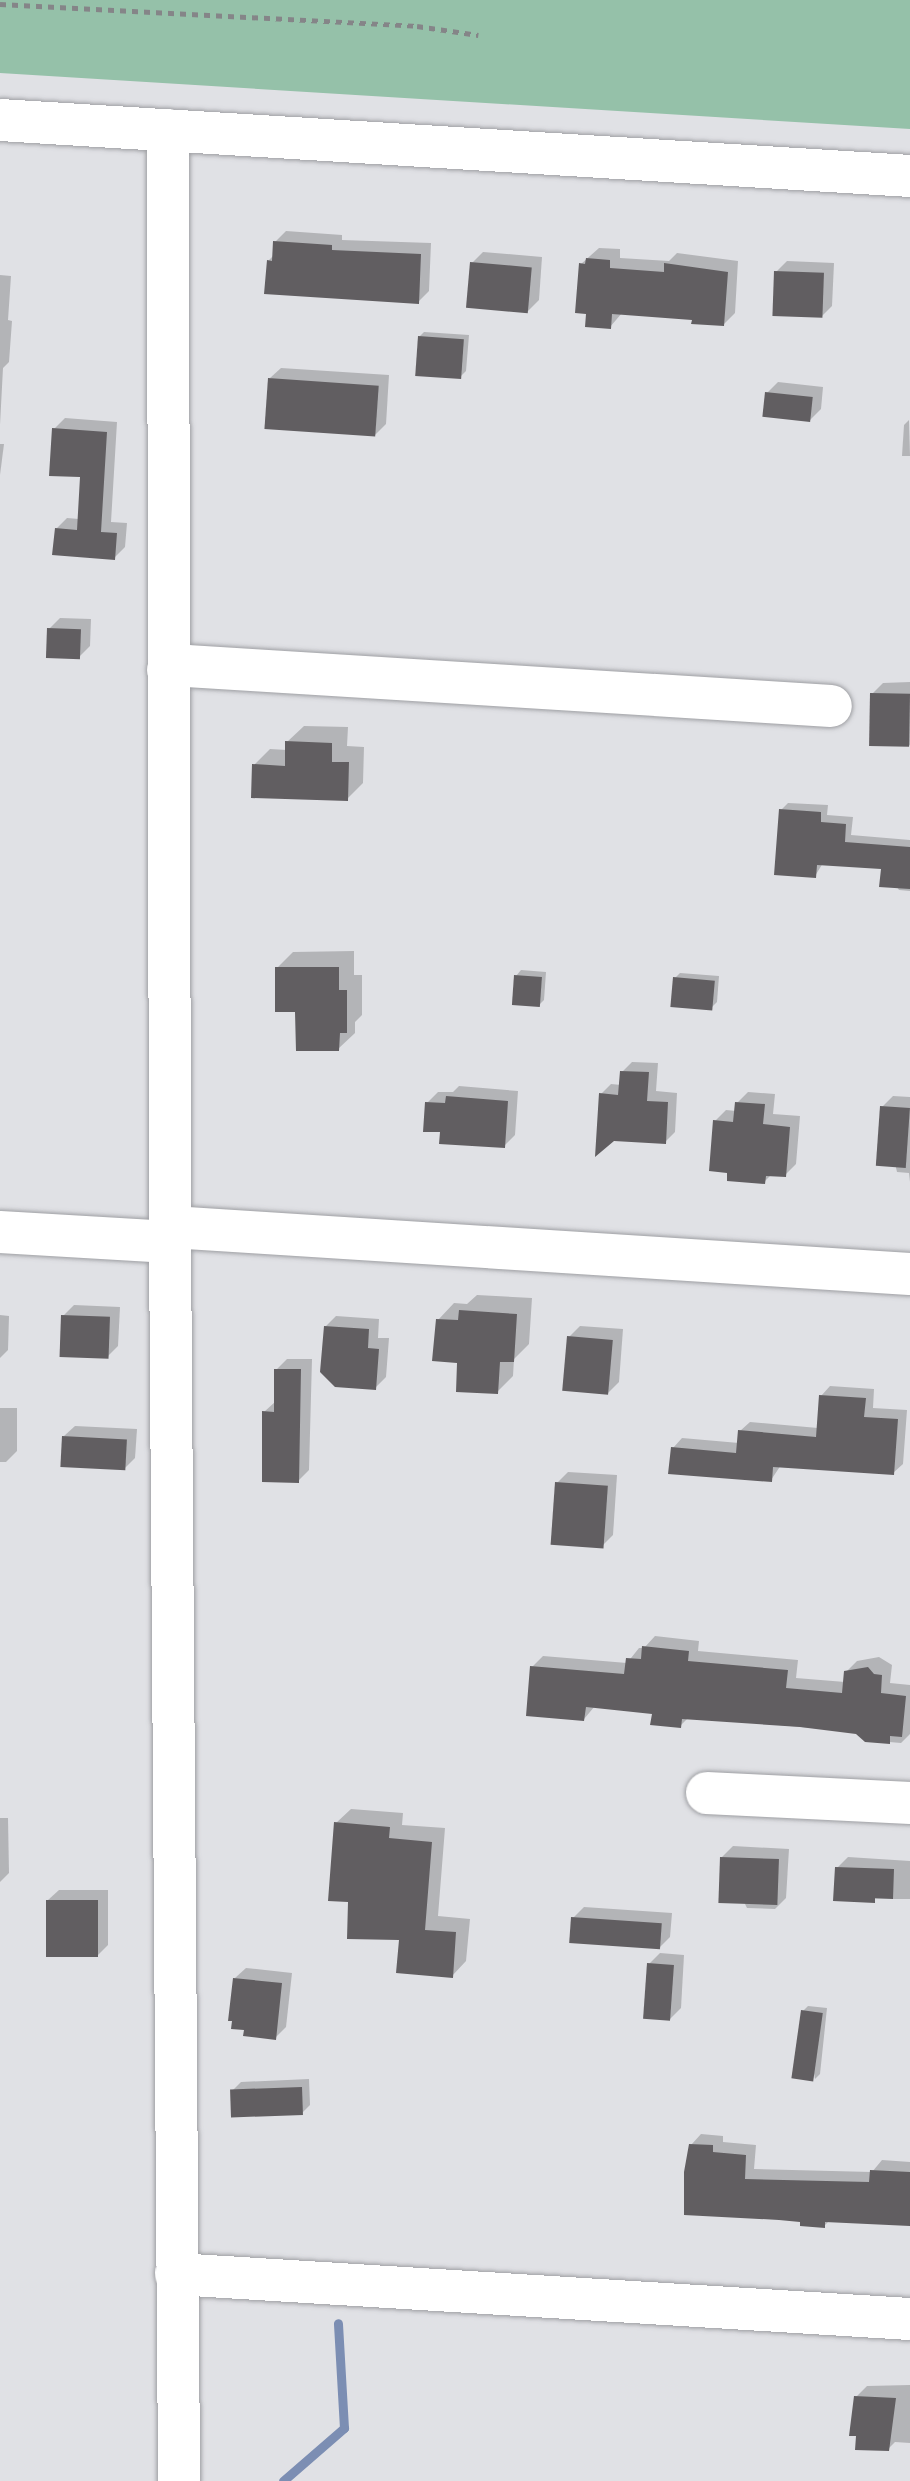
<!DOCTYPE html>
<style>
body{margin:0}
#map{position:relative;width:910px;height:2481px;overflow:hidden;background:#e0e1e5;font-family:Cabin,sans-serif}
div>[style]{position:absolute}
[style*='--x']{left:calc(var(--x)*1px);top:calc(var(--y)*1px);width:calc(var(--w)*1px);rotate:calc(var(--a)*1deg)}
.green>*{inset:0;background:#95c1a9}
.shadow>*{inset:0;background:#0003}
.stream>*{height:9px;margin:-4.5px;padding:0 4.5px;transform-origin:4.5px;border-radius:4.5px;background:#7c8eb3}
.building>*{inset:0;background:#615e61;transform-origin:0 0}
.path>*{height:5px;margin-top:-2.5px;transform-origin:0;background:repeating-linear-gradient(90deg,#858588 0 6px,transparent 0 12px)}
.roads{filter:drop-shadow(0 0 2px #9e9fa3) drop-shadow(0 0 2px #9e9fa3)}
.minor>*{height:42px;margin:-21px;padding:0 21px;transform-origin:21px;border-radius:21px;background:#fff}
span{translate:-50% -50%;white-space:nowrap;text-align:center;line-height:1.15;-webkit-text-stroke:8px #fff;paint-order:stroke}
</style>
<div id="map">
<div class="green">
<div style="clip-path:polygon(0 0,910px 0,910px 129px,0 73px)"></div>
</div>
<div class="shadow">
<div style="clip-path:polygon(286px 231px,342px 235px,342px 240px,431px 243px,429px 291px,418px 302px,268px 261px,274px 255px,275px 242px)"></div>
<div style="clip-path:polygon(599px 248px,620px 249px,620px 258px,669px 261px,677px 253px,738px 261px,735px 313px,724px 324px,694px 318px,622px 313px,610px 327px,588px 313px,581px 264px)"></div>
<div style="clip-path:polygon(483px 252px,542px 257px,539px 300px,528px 311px,472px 263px)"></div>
<div style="clip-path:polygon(787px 261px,834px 263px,832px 306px,821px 317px,776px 272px)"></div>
<div style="clip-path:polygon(0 275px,11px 276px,8px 320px,12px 321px,9px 362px,3px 368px,0 425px)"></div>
<div style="clip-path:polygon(424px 332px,469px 335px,466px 371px,461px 376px,419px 337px)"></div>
<div style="clip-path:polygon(281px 368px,389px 375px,386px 424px,375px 435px,270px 378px)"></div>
<div style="clip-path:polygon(778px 382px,823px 387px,821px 409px,810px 420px,767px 393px)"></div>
<div style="clip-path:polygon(65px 418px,117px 422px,111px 522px,127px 523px,125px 547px,114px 558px,56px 529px,67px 518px,79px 519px,82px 476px,54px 429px)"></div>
<div style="clip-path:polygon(909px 420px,910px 456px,902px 456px,904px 425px)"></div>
<div style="clip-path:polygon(0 444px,4px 444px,0 475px)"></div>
<div style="clip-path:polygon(60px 618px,91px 619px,90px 646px,79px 657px,49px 629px)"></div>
<div style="clip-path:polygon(910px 682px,910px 746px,872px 694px,883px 683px)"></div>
<div style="clip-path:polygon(304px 726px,348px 727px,347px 746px,364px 747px,363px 783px,347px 799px,254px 765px,270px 749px,287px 750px,287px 742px)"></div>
<div style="clip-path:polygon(788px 803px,828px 805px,827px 815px,853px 817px,851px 835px,910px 840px,910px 891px,899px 890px,883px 867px,823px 863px,815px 876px,781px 810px)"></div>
<div style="clip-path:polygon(354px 951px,354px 975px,362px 975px,362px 1015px,355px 1022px,355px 1033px,338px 1049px,297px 1010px,277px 968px,293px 952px)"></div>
<div style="clip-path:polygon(521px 970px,546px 972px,544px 1000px,539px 1005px,516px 976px)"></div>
<div style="clip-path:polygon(680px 973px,719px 976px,717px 1002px,712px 1007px,675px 978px)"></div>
<div style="clip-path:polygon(632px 1062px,658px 1063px,656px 1091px,677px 1093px,675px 1132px,665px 1142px,601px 1094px,611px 1084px,621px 1085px,622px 1072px)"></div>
<div style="clip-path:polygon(459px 1086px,518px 1091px,515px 1135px,504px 1146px,442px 1130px,427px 1103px,438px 1092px,453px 1092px)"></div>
<div style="clip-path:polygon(748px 1092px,775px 1094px,773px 1114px,800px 1116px,796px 1164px,785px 1175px,772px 1174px,764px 1182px,715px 1121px,726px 1110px,736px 1111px,737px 1103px)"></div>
<div style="clip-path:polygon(893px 1096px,910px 1097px,910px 1182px,909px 1173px,897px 1172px,882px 1107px)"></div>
<div style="clip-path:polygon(477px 1295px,532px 1298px,529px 1344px,514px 1359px,513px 1376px,497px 1392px,438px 1320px,454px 1303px,467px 1304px)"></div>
<div style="clip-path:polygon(74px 1305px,120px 1307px,118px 1346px,107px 1357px,63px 1316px)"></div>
<div style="clip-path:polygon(0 1315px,9px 1316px,8px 1350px,0 1358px)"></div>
<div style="clip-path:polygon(336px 1316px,379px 1319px,378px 1338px,389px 1338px,386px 1377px,375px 1388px,325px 1327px)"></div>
<div style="clip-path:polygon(580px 1326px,623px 1329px,619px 1382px,608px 1393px,569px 1337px)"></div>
<div style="clip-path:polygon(287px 1359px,312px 1359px,309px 1470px,298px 1481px,264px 1412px,276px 1401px,276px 1370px)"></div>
<div style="clip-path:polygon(830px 1386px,874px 1389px,873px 1408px,907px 1410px,903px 1464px,893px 1473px,781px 1465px,771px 1480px,673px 1448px,682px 1438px,739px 1443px,740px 1431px,750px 1422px,818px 1428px,821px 1396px)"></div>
<div style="clip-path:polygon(0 1408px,17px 1408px,17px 1451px,6px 1462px,0 1462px)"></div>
<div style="clip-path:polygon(75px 1426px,137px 1429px,135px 1458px,124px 1469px,64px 1436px)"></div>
<div style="clip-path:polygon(568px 1472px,617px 1475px,613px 1535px,602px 1546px,557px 1483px)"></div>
<div style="clip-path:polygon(655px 1636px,699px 1641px,698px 1651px,798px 1660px,796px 1678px,845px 1682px,846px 1672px,857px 1661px,879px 1657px,892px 1665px,890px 1683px,910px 1685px,910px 1734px,901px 1743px,866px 1740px,857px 1732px,689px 1717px,680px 1726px,654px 1712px,595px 1706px,584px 1719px,532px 1667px,543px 1656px,627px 1663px,639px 1648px,644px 1648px)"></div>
<div style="clip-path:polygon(351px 1809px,403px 1813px,402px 1825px,445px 1828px,438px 1916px,470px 1919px,466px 1961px,452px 1976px,350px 1900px,336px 1823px)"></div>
<div style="clip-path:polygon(0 1818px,8px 1818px,9px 1873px,0 1882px)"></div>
<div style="clip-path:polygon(733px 1846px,789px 1849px,786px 1898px,775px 1909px,747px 1908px,722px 1857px)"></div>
<div style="clip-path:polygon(848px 1857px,910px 1861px,910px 1899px,835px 1899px,837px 1868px)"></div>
<div style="clip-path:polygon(59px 1890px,108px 1890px,108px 1945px,97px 1956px,48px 1900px)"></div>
<div style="clip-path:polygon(584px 1907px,672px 1913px,670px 1937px,659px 1948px,573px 1918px)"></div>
<div style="clip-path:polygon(660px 1953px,684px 1955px,681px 2008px,670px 2019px,649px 1964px)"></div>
<div style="clip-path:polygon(246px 1968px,292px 1973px,286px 2027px,275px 2038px,235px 1978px)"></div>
<div style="clip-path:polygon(808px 2006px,827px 2008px,820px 2074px,815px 2079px,803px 2011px)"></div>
<div style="clip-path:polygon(309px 2079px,310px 2105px,302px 2113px,232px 2091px,241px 2082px)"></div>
<div style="clip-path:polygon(701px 2134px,723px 2136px,723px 2142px,756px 2145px,754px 2169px,872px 2172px,882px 2160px,910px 2162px,910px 2222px,830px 2220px,824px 2226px,802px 2220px,691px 2145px)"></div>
<div style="clip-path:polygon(910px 2385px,910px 2443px,895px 2442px,888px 2449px,856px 2397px,867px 2386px)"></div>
</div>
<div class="stream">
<div style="--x:283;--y:2481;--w:81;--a:-41"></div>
<div style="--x:344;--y:2428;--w:105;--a:-93.3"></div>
</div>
<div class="building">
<div style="clip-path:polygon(273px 241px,332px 245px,332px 250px,421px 254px,419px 304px,264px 294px,267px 260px,272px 261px)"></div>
<div style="clip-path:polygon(586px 258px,610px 260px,610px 268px,664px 272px,664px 263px,728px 272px,724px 326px,691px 324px,692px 320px,612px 314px,611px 329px,585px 327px,586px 314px,575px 313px,579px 263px,585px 264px)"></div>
<div style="left:470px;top:262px;width:62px;height:46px;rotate:5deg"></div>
<div style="left:774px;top:271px;width:50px;height:45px;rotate:2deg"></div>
<div style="left:418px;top:336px;width:46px;height:40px;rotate:4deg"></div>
<div style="left:268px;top:378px;width:111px;height:51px;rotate:4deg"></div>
<div style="left:765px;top:392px;width:48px;height:25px;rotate:6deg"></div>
<div style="clip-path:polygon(52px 428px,107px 432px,101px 532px,117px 533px,115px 560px,52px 555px,55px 528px,77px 530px,80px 477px,49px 476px)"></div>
<div style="left:47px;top:628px;width:34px;height:30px;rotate:2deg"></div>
<div style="left:870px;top:693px;width:40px;height:53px;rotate:1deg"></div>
<div style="clip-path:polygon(285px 741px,332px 743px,332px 762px,349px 762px,348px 801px,251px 798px,252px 764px,285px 766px)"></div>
<div style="clip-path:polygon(779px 809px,821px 812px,821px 822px,846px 824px,845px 842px,910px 847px,910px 889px,879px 887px,881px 869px,817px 865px,816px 878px,774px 875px)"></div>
<div style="clip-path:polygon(275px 967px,339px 967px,339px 990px,347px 990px,347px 1033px,340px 1033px,339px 1051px,296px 1051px,295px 1012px,275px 1012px)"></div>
<div style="left:514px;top:975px;width:28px;height:30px;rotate:4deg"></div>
<div style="left:673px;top:977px;width:42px;height:30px;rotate:5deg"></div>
<div style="clip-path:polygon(620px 1071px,649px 1072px,647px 1101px,668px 1102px,666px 1144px,614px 1141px,595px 1157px,599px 1093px,618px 1095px)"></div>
<div style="clip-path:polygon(446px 1096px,508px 1101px,505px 1148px,439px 1144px,440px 1132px,423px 1132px,425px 1102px,445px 1103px)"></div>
<div style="clip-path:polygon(735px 1102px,765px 1104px,763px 1124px,790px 1127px,786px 1177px,766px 1176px,765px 1184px,727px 1181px,727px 1173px,709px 1171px,713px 1120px,733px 1122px)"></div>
<div style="left:880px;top:1106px;width:30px;height:60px;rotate:4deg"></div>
<div style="clip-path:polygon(459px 1310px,517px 1314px,514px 1362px,500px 1362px,498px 1394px,456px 1392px,457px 1363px,432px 1361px,436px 1319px,458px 1320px)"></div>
<div style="left:61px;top:1315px;width:49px;height:42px;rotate:2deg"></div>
<div style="clip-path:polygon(324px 1326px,369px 1329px,368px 1348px,379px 1349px,376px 1390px,335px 1387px,320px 1372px)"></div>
<div style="left:567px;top:1336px;width:46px;height:55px;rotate:5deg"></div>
<div style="clip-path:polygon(274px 1369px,301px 1369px,299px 1483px,262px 1482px,262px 1411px,274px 1412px)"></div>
<div style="clip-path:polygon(819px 1395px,866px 1398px,864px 1417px,898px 1419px,894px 1475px,773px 1467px,772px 1482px,668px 1474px,671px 1447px,736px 1453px,738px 1430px,816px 1437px)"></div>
<div style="left:62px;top:1436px;width:65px;height:31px;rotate:3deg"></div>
<div style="left:555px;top:1482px;width:53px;height:63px;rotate:4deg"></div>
<div style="clip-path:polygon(642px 1646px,689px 1651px,688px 1661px,788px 1670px,786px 1688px,842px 1693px,844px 1671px,868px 1667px,874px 1674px,882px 1675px,881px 1693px,906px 1696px,902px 1737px,890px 1736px,890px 1744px,865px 1742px,856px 1734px,800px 1727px,682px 1719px,681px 1728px,650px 1725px,652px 1714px,586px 1707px,584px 1721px,526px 1716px,530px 1666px,624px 1674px,626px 1658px,641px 1659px)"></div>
<div style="clip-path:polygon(334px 1822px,390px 1827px,389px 1838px,432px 1842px,425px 1930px,456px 1932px,453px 1978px,396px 1973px,399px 1940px,347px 1939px,348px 1902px,328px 1901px)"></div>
<div style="left:720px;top:1857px;width:59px;height:46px;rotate:2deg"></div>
<div style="clip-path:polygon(835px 1867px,894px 1869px,893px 1899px,875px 1898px,875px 1903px,833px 1901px)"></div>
<div style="left:46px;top:1900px;width:52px;height:57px"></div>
<div style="left:571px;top:1917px;width:91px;height:26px;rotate:4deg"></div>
<div style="left:647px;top:1963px;width:27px;height:56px;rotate:4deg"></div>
<div style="clip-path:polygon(233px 1978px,282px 1983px,276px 2040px,243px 2036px,244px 2030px,231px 2029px,232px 2021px,228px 2021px)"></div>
<div style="left:801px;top:2010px;width:22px;height:69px;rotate:8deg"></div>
<div style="left:302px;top:2087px;width:28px;height:72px;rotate:88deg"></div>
<div style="clip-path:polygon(689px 2144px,713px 2145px,713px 2152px,746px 2155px,745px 2179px,869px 2182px,870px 2170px,910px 2172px,910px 2226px,825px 2222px,825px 2228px,800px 2226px,800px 2222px,779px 2220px,684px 2215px,684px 2172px)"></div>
<div style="clip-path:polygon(854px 2396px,896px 2398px,889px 2451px,855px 2450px,856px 2436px,849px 2436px)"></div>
</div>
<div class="path">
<div style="--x:0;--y:4;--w:418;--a:3"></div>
<div style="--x:417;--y:26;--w:62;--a:8.4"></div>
</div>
<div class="roads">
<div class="minor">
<div style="--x:0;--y:120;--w:912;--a:3.52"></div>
<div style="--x:168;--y:130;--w:1112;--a:89.9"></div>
<div style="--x:170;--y:1242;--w:1239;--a:89.58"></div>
<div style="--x:168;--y:670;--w:19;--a:-12"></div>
<div style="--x:187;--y:666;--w:645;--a:3.55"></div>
<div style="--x:171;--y:1227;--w:740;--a:3.64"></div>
<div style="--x:0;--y:1232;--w:170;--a:3.4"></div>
<div style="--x:707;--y:1793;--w:203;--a:2.8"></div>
<div style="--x:176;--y:2274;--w:735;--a:3.51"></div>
</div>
</div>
</div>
